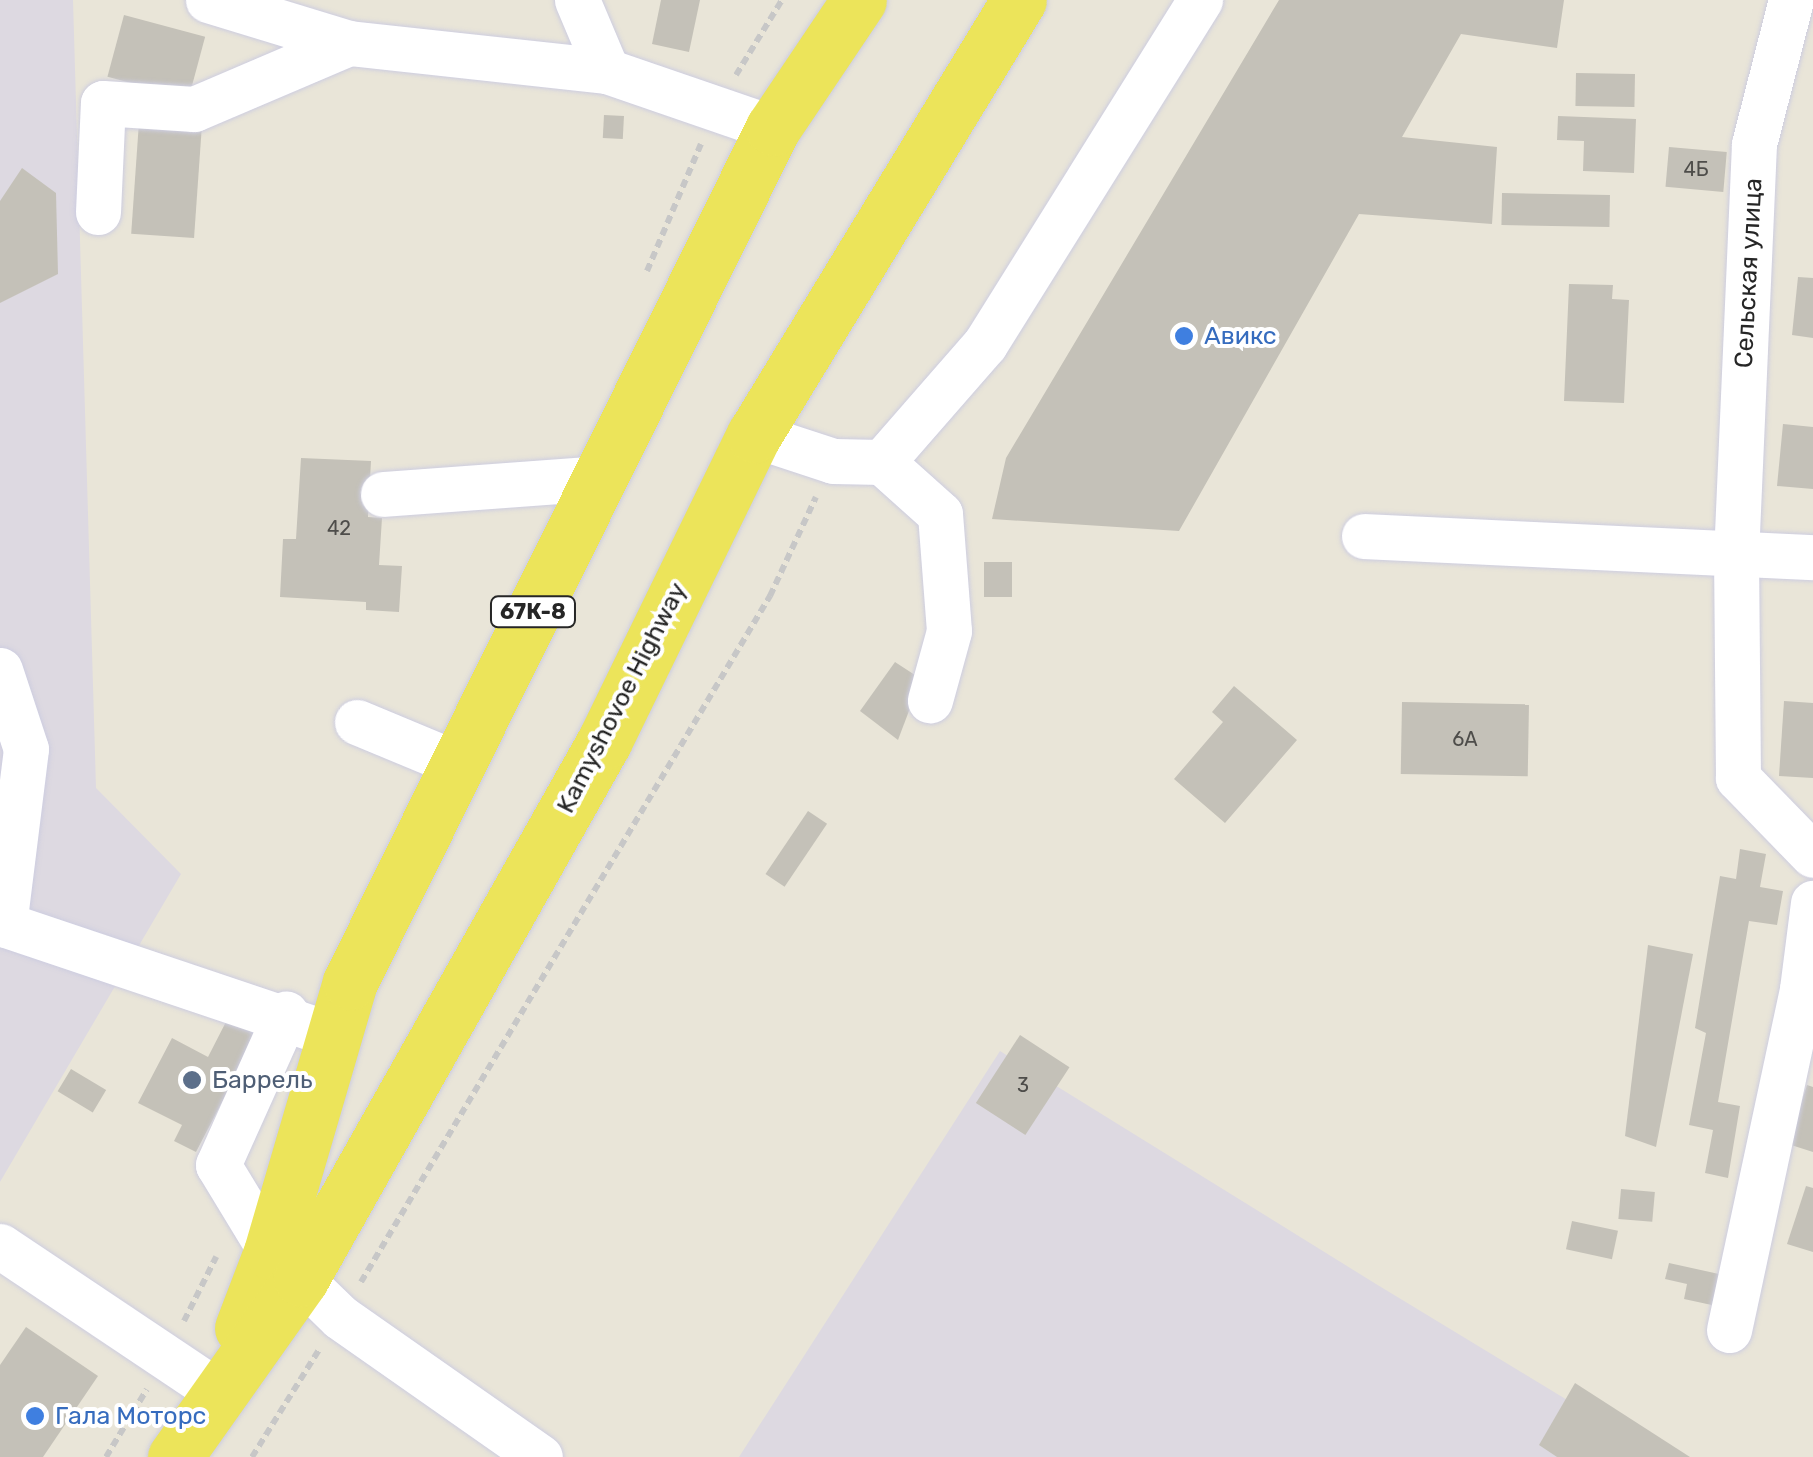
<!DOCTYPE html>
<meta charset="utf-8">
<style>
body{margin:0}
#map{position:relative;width:1813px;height:1457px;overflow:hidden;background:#e9e5d8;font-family:Rubik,sans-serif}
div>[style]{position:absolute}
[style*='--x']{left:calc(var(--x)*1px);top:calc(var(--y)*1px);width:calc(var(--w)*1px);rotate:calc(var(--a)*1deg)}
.industrial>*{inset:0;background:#ddd9e1}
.building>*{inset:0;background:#c4c1b8;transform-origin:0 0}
.path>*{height:6px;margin-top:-3px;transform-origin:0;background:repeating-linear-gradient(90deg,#c7c7c7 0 8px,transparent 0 13px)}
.roads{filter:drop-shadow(0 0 2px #cdcde0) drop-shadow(0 0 2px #cdcde0)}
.minor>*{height:45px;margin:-22.5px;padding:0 22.5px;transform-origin:22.5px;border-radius:22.5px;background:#fff}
.major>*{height:55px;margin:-27.5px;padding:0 27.5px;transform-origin:27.5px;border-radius:27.5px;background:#ece45a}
.dots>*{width:28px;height:28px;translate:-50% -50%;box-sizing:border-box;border:5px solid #fff;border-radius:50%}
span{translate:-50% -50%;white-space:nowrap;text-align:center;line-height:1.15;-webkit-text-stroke:8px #fff;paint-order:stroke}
.number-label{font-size:20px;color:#4e4d4a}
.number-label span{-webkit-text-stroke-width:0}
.shield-label span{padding:2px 8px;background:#fff;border:2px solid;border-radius:8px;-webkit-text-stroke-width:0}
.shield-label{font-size:22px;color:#262626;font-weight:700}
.street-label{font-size:25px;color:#262626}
.shop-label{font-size:25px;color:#366cbe}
.left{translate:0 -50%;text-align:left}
.service-label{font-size:25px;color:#4e5e75}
</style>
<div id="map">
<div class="industrial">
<div style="clip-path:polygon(0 0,73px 0,96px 788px,181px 874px,0 1182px)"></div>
<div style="clip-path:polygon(1000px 1051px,1376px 1284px,1661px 1457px,739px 1457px)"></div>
</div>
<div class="building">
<div style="clip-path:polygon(661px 0,700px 0,689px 52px,652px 44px)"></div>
<div style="clip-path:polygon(1279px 0,1564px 0,1557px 48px,1461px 34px,1402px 137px,1497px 147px,1492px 224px,1359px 214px,1179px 531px,992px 519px,1006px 458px)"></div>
<div style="left:124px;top:15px;width:84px;height:64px;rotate:15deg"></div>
<div style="left:1576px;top:73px;width:59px;height:33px;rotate:1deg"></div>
<div style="left:604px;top:115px;width:20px;height:23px;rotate:3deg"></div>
<div style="clip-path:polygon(1558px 116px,1636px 119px,1634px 173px,1583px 171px,1584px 141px,1557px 140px)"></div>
<div style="left:139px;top:122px;width:63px;height:112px;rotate:4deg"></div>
<div style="left:1669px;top:147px;width:58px;height:40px;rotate:5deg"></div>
<div style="clip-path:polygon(22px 168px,56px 193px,58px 274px,0 303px,0 201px)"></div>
<div style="left:1502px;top:193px;width:108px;height:32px;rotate:1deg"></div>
<div style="clip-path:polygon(1798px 277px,1813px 278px,1813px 338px,1792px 335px)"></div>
<div style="clip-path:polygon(1569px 284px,1613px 285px,1612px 299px,1629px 300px,1624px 403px,1564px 401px)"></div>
<div style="clip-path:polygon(1783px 424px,1813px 427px,1813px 489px,1777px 486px)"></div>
<div style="clip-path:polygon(301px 458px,371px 461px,368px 517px,382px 518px,379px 565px,402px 566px,399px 612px,366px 610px,366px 602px,280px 597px,283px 539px,296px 539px)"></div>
<div style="left:984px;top:562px;width:28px;height:35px"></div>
<div style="clip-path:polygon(895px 662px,921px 679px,898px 740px,860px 711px)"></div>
<div style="clip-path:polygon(1234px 686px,1297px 740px,1225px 823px,1174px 779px,1223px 722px,1212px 712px)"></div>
<div style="clip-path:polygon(1784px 701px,1813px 703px,1813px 778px,1779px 776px)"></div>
<div style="left:1402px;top:702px;width:127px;height:72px;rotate:1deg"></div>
<div style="left:808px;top:811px;width:23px;height:76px;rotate:34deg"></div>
<div style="clip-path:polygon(1740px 849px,1766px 854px,1760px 887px,1783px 891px,1777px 925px,1749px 921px,1718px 1102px,1740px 1106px,1728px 1178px,1705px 1173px,1713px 1130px,1689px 1125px,1706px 1033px,1695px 1028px,1720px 876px,1736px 879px)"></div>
<div style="clip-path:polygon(1648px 945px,1693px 954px,1656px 1147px,1625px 1136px)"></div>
<div style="clip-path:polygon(230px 1014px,260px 1029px,196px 1152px,174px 1141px,182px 1125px,138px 1103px,172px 1038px,208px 1057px)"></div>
<div style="left:1020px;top:1035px;width:59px;height:81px;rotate:33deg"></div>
<div style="left:71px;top:1069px;width:41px;height:26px;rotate:31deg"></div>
<div style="clip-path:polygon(1807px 1085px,1813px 1087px,1813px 1152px,1788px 1144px)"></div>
<div style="clip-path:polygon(1806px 1186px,1813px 1188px,1813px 1252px,1787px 1244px)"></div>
<div style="left:1621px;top:1189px;width:34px;height:30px;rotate:5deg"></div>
<div style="left:1572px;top:1221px;width:47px;height:29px;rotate:12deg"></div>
<div style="clip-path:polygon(1669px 1263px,1728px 1276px,1721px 1307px,1684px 1299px,1687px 1284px,1665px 1279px)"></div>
<div style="clip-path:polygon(26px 1327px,98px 1376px,43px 1457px,0 1457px,0 1365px)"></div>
<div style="clip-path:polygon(1575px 1383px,1690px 1457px,1557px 1457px,1539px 1445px)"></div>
</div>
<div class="path">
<div style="--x:736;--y:75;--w:88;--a:-58.5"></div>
<div style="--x:647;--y:271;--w:138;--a:-67"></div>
<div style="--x:361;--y:1282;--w:799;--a:-59.2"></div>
<div style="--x:770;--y:596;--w:109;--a:-65.1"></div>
<div style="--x:184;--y:1321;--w:72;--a:-63.4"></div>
<div style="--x:106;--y:1457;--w:79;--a:-58.9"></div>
<div style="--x:252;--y:1457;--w:128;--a:-58"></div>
</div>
<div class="roads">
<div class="minor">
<div style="--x:208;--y:0;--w:147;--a:17"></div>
<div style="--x:349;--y:43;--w:260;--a:6.2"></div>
<div style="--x:577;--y:0;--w:77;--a:67.1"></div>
<div style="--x:607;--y:71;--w:176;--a:19"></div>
<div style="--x:1791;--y:0;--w:149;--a:104.4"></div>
<div style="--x:1754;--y:144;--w:407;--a:92.5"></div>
<div style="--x:1736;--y:551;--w:227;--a:89.5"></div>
<div style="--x:1738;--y:778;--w:107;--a:45.8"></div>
<div style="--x:98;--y:212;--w:109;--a:-87.4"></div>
<div style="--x:103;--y:103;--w:91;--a:3.8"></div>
<div style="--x:194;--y:109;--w:168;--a:-23.1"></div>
<div style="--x:754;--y:435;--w:83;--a:18.2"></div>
<div style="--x:833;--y:461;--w:49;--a:1.2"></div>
<div style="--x:882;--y:462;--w:157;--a:-48.9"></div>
<div style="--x:985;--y:344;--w:406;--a:-58"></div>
<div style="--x:882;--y:462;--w:78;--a:41.9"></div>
<div style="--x:940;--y:514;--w:117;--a:85.6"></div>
<div style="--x:949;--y:631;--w:72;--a:105.4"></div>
<div style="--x:383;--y:494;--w:218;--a:-4.2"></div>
<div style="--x:1364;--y:536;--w:449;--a:2.7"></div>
<div style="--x:0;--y:670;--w:83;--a:71.8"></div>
<div style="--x:26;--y:749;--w:177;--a:97.1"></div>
<div style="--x:357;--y:722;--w:109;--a:22.6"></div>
<div style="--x:0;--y:923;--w:354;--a:18.6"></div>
<div style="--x:0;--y:1246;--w:261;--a:33.8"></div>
<div style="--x:271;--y:1252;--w:102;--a:-121.3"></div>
<div style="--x:218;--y:1165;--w:166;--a:-65.8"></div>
<div style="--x:301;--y:1279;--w:54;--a:44.3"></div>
<div style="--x:340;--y:1317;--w:244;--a:35"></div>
<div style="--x:1729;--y:1330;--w:349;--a:-77.9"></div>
<div style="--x:1802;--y:989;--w:87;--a:-82.7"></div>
</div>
<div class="major">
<div style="--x:242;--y:1328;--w:81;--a:-69.1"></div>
<div style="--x:271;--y:1252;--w:281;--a:-73.7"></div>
<div style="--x:350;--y:982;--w:953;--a:-63.65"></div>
<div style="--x:773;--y:128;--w:154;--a:-56.1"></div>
<div style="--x:175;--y:1457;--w:218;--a:-54.7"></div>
<div style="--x:301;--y:1279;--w:617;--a:-60.57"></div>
<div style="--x:604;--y:742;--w:342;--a:-64"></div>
<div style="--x:754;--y:435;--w:509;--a:-58.65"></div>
</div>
</div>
<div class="dots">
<div style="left:1184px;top:336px;background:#3f7fe0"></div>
<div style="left:192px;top:1080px;background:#5c6f8a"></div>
<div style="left:35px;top:1416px;background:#3f7fe0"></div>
</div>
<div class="number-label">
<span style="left:1696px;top:169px">4Б</span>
<span style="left:339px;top:528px">42</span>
<span style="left:1465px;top:739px">6А</span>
<span style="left:1023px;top:1085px">3</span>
</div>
<div class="shield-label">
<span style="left:533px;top:612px">67К-8</span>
</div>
<div class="street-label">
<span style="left:1749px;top:273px;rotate:-87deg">Сельская улица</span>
<span style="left:622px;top:698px;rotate:-63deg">Kamyshovoe Highway</span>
</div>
<div class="shop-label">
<span class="left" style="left:1204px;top:336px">Авикс</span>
<span class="left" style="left:55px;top:1416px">Гала Моторс</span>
</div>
<div class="service-label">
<span class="left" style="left:212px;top:1080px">Баррель</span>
</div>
</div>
